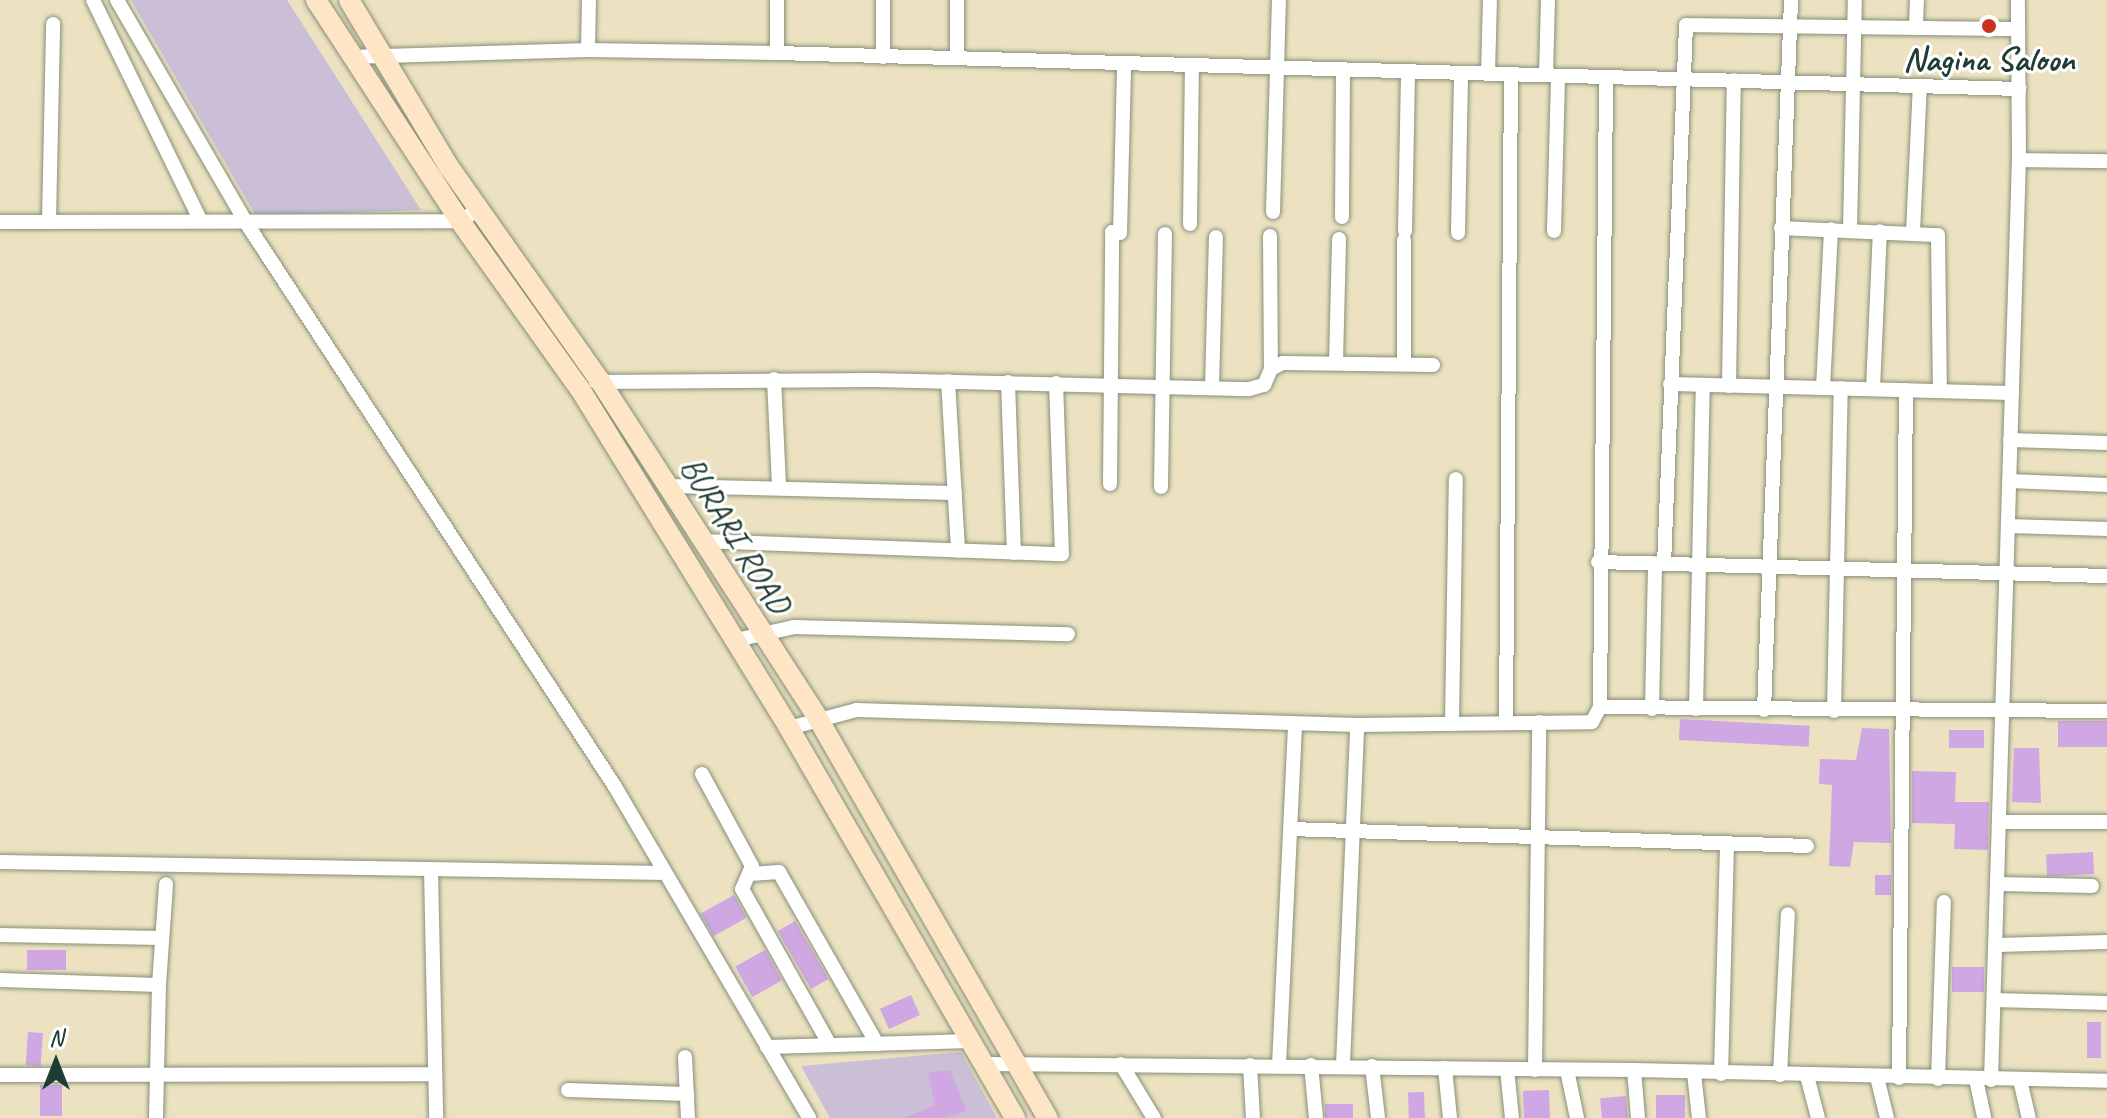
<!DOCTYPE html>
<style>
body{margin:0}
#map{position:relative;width:2107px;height:1118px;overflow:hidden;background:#ece2c1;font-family:Caveat,sans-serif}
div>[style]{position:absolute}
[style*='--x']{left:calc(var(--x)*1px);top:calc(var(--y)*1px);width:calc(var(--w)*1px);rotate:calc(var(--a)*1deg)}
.industrial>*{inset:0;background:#cabfd6}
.building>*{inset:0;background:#cfa7e2;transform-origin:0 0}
.roads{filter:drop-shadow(0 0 2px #86907a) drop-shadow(0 0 2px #86907a)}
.street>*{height:14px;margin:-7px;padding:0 7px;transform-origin:7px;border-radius:7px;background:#fff}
.secondary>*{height:20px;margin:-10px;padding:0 10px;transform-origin:10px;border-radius:10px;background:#fde5c5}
.dots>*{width:22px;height:22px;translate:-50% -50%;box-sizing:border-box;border:4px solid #fff;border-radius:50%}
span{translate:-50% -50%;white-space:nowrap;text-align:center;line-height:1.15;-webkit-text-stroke:6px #fff;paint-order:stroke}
.poi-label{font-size:34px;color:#1f3d34;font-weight:700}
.street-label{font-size:34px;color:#1f3d34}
.north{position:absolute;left:16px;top:1022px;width:80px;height:80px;-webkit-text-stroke:6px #fff;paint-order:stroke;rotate:0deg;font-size:22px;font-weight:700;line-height:32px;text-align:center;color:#1f3d34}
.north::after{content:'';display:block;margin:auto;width:28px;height:36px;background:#1f3d34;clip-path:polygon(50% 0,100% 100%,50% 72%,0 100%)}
</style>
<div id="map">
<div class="industrial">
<div style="clip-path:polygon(131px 0,287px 0,421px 210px,256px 216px)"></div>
<div style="clip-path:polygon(961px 1052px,997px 1118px,830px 1118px,801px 1066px)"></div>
</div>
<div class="building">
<div style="left:1680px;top:719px;width:130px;height:21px;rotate:3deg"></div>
<div style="left:2058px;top:721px;width:49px;height:26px"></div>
<div style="clip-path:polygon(1862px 728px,1889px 729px,1891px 843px,1854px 842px,1850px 867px,1829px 866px,1832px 785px,1819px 784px,1820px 759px,1856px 760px)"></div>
<div style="left:1949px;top:730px;width:35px;height:18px"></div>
<div style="clip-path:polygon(2014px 748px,2039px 748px,2041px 803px,2012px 802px)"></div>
<div style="clip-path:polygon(1912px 771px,1956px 772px,1955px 802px,1989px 802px,1988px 850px,1954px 849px,1955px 824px,1912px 823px)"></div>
<div style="left:2093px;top:852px;width:22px;height:47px;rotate:87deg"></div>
<div style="left:1875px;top:875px;width:16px;height:20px"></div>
<div style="left:734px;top:895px;width:26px;height:38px;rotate:61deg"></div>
<div style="left:795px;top:921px;width:67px;height:20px;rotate:60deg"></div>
<div style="left:27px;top:950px;width:39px;height:20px"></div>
<div style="left:765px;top:950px;width:35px;height:34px;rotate:61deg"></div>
<div style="left:1952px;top:967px;width:32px;height:25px"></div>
<div style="left:911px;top:995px;width:22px;height:34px;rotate:66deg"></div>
<div style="left:2087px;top:1022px;width:14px;height:36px"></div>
<div style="left:28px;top:1032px;width:15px;height:33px;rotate:4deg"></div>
<div style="clip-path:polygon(950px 1070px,966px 1111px,945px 1118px,904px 1118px,935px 1105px,928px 1073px)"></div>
<div style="left:40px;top:1085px;width:22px;height:31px"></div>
<div style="left:1549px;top:1090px;width:28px;height:26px;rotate:88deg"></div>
<div style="left:1424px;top:1092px;width:26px;height:16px;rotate:88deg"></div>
<div style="left:1656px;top:1095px;width:29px;height:23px"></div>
<div style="left:1626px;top:1096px;width:22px;height:26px;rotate:85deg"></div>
<div style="left:1353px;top:1104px;width:14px;height:28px;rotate:90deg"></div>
</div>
<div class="roads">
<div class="street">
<div style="--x:93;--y:0;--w:244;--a:64"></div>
<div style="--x:117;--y:0;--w:255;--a:59.9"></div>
<div style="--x:245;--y:221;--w:674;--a:56.81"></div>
<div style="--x:614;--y:785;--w:386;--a:59.6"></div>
<div style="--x:777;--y:0;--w:53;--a:90"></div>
<div style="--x:1916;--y:27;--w:27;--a:-88"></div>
<div style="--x:588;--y:50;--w:50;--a:-88.9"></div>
<div style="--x:350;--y:57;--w:238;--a:-1.7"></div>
<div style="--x:588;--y:50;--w:189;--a:0.9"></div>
<div style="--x:777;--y:53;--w:1243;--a:1.66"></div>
<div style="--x:883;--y:57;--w:57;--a:-90"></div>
<div style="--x:957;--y:57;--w:57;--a:-90"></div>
<div style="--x:1488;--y:74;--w:74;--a:-88.5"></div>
<div style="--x:1546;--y:75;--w:75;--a:-88.5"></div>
<div style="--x:2019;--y:160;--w:88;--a:0.7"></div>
<div style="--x:1273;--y:212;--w:212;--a:-88.4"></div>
<div style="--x:1342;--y:217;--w:146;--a:-89.6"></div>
<div style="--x:49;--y:221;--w:197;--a:-88.8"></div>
<div style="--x:0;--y:222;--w:460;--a:-0.1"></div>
<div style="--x:460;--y:221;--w:22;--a:-32"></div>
<div style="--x:1190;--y:224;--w:157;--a:-89.3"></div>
<div style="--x:1781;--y:228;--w:157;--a:2.6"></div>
<div style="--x:1938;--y:235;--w:156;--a:89.3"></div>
<div style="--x:1850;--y:230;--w:230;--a:-88.8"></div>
<div style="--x:1405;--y:231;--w:159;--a:-88.9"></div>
<div style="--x:1554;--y:231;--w:155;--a:-88.5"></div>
<div style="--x:1913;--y:232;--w:146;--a:-87.3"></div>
<div style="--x:1458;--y:233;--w:159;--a:-88.9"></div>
<div style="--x:1270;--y:236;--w:133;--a:89.6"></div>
<div style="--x:1336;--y:363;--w:124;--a:-88.6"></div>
<div style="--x:1404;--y:364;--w:124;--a:-90"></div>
<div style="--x:774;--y:379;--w:108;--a:87.3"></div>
<div style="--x:948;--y:381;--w:170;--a:86.6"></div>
<div style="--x:596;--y:382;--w:278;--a:-0.4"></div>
<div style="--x:874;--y:380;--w:375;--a:1.4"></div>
<div style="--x:1249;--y:389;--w:16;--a:-15"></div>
<div style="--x:1264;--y:385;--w:17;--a:-66"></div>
<div style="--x:1271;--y:369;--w:13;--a:-27"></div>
<div style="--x:1283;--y:363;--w:150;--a:0.8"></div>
<div style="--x:1008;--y:382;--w:171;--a:88"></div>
<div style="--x:1670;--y:384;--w:342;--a:1.5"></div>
<div style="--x:1729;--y:386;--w:306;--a:-89.1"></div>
<div style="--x:1212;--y:388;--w:151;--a:-88.5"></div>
<div style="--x:1823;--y:388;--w:159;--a:-87.1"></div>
<div style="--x:1873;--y:389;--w:158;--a:-87.5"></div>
<div style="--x:2010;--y:440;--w:97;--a:1.8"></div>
<div style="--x:2009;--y:481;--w:98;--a:2.3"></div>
<div style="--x:1110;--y:484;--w:252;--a:-89.5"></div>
<div style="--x:1112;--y:232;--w:8;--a:7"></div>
<div style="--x:1120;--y:233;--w:169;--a:-88.6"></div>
<div style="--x:667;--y:486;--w:288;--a:1.4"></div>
<div style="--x:1161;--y:487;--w:253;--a:-89.1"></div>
<div style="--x:2008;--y:526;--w:99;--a:1.7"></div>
<div style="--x:701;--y:541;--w:361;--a:2.1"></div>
<div style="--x:1062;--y:554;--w:171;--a:-92"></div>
<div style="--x:1598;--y:562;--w:509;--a:1.58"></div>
<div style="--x:1664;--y:564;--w:539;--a:-87.66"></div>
<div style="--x:1686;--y:25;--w:332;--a:0.7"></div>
<div style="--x:736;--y:640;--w:59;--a:-12.6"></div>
<div style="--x:794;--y:627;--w:274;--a:1.5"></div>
<div style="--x:1600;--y:707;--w:507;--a:0.45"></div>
<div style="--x:1652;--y:709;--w:146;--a:-88.8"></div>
<div style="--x:1696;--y:709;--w:324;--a:-88.8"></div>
<div style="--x:1764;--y:710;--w:711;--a:-87.82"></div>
<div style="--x:1834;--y:711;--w:323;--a:-88.8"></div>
<div style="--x:1506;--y:722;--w:647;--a:-89.56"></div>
<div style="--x:1452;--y:723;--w:244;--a:-89.1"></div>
<div style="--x:789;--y:728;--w:69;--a:-15"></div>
<div style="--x:856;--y:710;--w:501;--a:1.71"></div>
<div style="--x:1357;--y:725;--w:235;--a:-0.7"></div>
<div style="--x:1592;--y:722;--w:17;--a:-62"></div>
<div style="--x:1600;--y:707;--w:630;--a:-89.45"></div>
<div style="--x:702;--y:774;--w:105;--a:61.5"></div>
<div style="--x:752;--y:866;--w:25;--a:113"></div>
<div style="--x:742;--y:889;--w:179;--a:60.6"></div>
<div style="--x:2001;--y:822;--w:106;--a:0"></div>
<div style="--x:1290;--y:829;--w:517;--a:1.88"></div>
<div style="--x:0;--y:862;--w:665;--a:0.95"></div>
<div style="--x:431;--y:870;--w:248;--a:88.8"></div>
<div style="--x:750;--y:874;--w:29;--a:-4"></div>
<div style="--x:779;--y:872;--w:198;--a:60.3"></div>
<div style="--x:1999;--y:884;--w:93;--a:1.2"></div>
<div style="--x:0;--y:935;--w:161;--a:1.1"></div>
<div style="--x:1997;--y:945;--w:110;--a:-1.6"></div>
<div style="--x:0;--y:980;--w:159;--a:1.8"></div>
<div style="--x:159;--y:985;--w:133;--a:91.3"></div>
<div style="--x:159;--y:985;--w:101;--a:-86"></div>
<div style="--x:1994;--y:1000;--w:113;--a:1.5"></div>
<div style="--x:767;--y:1047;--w:206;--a:-1.7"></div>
<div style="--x:685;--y:1057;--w:61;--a:87.2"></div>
<div style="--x:987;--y:1064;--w:647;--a:0.53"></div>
<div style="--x:1634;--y:1070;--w:473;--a:1.3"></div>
<div style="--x:1121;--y:1064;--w:63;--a:58.6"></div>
<div style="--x:1250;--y:1065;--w:53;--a:86.8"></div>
<div style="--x:1279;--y:1065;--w:342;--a:-87.3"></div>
<div style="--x:1311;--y:1065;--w:53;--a:84.6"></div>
<div style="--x:1343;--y:1065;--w:340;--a:-87.6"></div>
<div style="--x:1372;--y:1066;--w:52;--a:83.4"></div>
<div style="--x:1445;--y:1068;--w:50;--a:84.3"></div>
<div style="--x:1507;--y:1069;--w:49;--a:84.2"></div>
<div style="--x:1535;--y:1070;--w:348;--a:-89.3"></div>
<div style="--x:1567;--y:1070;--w:49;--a:78.2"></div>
<div style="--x:1634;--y:1070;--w:48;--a:85.2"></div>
<div style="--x:1694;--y:1073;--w:45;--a:83.7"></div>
<div style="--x:1721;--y:1074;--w:230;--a:-88.5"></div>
<div style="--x:0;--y:1075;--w:435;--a:-0.1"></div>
<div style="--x:1780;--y:1075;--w:161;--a:-87.2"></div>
<div style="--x:1807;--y:1076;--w:43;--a:75.3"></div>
<div style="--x:1877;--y:1077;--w:42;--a:76.3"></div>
<div style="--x:1899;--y:1078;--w:688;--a:-89.42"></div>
<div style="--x:1938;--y:1079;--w:177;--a:-88.1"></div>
<div style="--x:1976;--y:1079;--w:40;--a:78"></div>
<div style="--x:1991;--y:1080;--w:920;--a:-88.26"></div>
<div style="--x:2019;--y:160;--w:160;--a:-90.4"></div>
<div style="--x:2020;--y:1080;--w:39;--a:77"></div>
<div style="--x:568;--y:1090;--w:119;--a:1.9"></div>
</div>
<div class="secondary">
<div style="--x:316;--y:0;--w:264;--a:56.9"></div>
<div style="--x:460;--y:221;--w:206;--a:54.5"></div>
<div style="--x:580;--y:389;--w:398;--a:58.3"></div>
<div style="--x:789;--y:728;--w:451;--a:59.9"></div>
<div style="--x:349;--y:0;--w:195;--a:59.1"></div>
<div style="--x:449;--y:167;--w:262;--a:54.8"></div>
<div style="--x:600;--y:381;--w:400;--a:57.1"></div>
<div style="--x:817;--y:717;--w:463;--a:60.1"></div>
</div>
</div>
<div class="dots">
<div style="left:1989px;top:26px;background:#c8321e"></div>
</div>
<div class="poi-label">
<span style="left:1989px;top:59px">Nagina Saloon</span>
</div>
<div class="street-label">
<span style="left:736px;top:535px;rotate:58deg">BURARI ROAD</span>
</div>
<div class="north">N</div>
</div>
